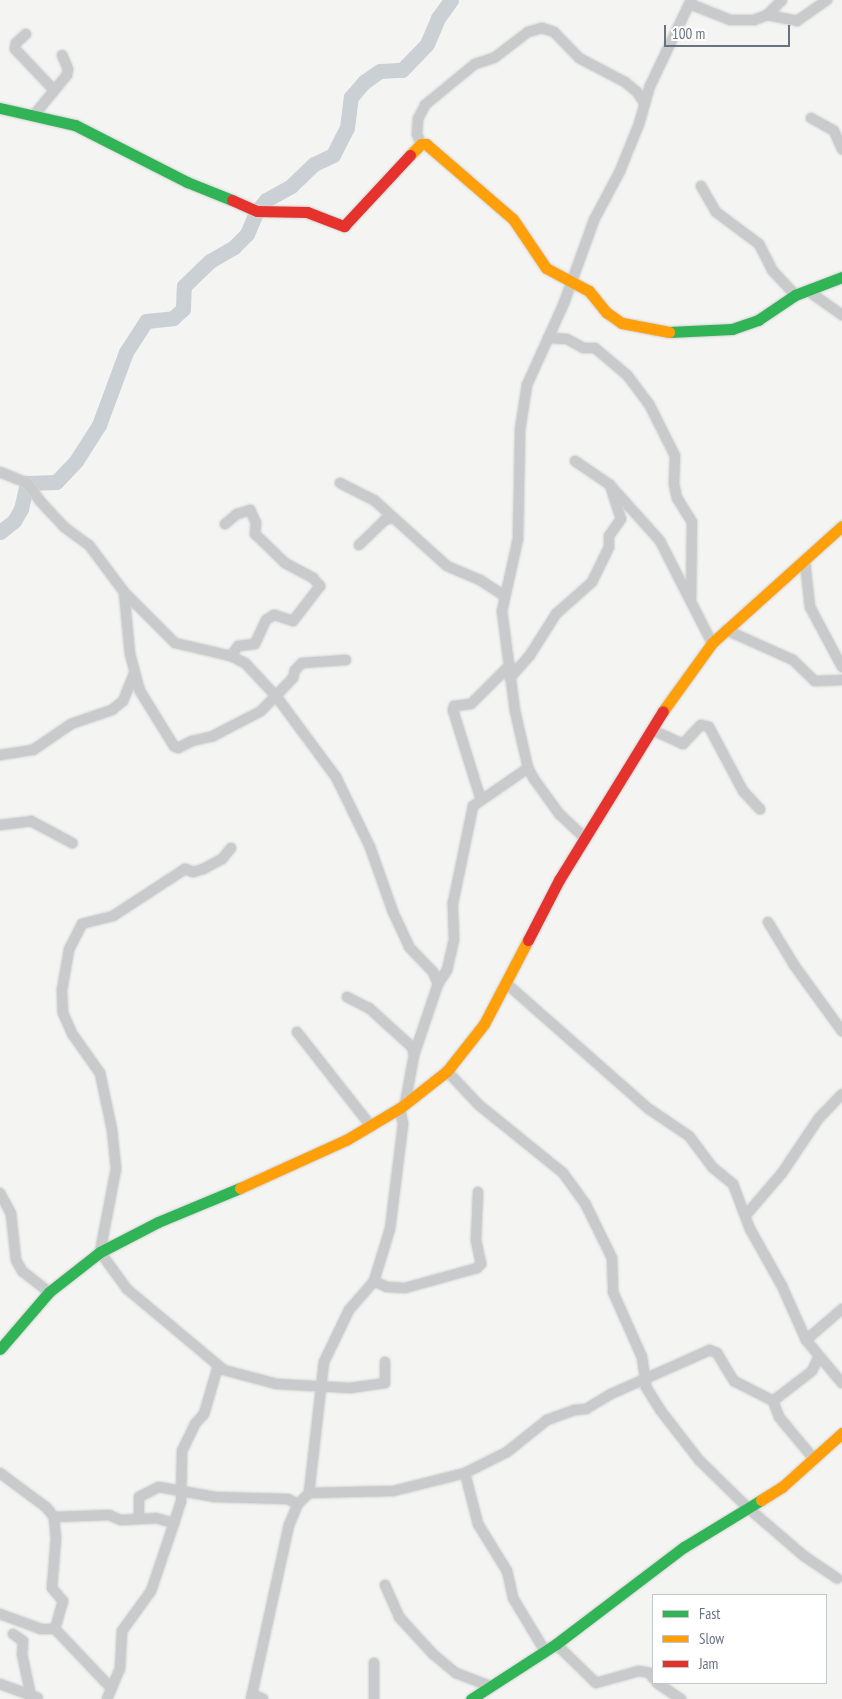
<!DOCTYPE html>
<style>
body{margin:0}
#map{position:relative;width:842px;height:1699px;overflow:hidden;background:#f4f4f3;font-family:"PT Sans Narrow",sans-serif}
div>[style]{position:absolute}
[style*='--x']{left:calc(var(--x)*1px);top:calc(var(--y)*1px);width:calc(var(--w)*1px);rotate:calc(var(--a)*1deg)}
.river>*{height:15px;margin:-7.5px;padding:0 7.5px;transform-origin:7.5px;border-radius:7.5px;background:#cad0d4}
.roads{filter:drop-shadow(0 0 1px #d1d2d2) drop-shadow(0 0 1px #d1d2d2)}
.street>*{height:10px;margin:-5px;padding:0 5px;transform-origin:5px;border-radius:5px;background:#c9cacb}
.fast>*{height:11px;margin:-5.5px;padding:0 5.5px;transform-origin:5.5px;border-radius:5.5px;background:#30b455}
.slow>*{height:11px;margin:-5.5px;padding:0 5.5px;transform-origin:5.5px;border-radius:5.5px;background:#ff9f0a}
.jam>*{height:11px;margin:-5.5px;padding:0 5.5px;transform-origin:5.5px;border-radius:5.5px;background:#e5322d}
span{translate:-50% -50%;white-space:nowrap;text-align:center;line-height:1.15;-webkit-text-stroke:5px #fff;paint-order:stroke}
.legend{position:absolute;left:652px;top:1594px;width:175px;height:90px;box-sizing:border-box;background:#fff;border:1px solid #c2c7cc;margin:0;padding:6px 9px;list-style:none;font-size:15px;color:#677380}
.legend li{display:flex;align-items:center;gap:10px;height:25px}
.legend b{width:25px;border:1px solid #c2c7cc}
.scale{position:absolute;left:664px;top:25px;width:126px;height:22px;box-sizing:border-box;border:2px solid #677380;border-top:0;padding-left:6px;font-size:15px;line-height:18px;white-space:nowrap;color:#677380;-webkit-text-stroke:4px #fff;paint-order:stroke}
</style>
<div id="map">
<div class="river">
<div style="--x:0;--y:532;--w:18;--a:-38"></div>
<div style="--x:14;--y:521;--w:14;--a:-60"></div>
<div style="--x:21;--y:509;--w:27;--a:-77"></div>
<div style="--x:27;--y:483;--w:29;--a:-2"></div>
<div style="--x:56;--y:482;--w:29;--a:-46"></div>
<div style="--x:76;--y:461;--w:43;--a:-57.4"></div>
<div style="--x:99;--y:425;--w:78;--a:-69.7"></div>
<div style="--x:126;--y:352;--w:37;--a:-57"></div>
<div style="--x:146;--y:321;--w:27;--a:-6"></div>
<div style="--x:173;--y:318;--w:13;--a:-42"></div>
<div style="--x:183;--y:309;--w:23;--a:-88"></div>
<div style="--x:184;--y:286;--w:36;--a:-44"></div>
<div style="--x:210;--y:261;--w:28;--a:-30"></div>
<div style="--x:234;--y:247;--w:18;--a:-45"></div>
<div style="--x:247;--y:234;--w:25;--a:-67"></div>
<div style="--x:257;--y:211;--w:14;--a:-51"></div>
<div style="--x:266;--y:200;--w:29;--a:-29"></div>
<div style="--x:291;--y:186;--w:32;--a:-44"></div>
<div style="--x:314;--y:164;--w:21;--a:-25"></div>
<div style="--x:333;--y:155;--w:30;--a:-63"></div>
<div style="--x:347;--y:128;--w:31;--a:-83"></div>
<div style="--x:351;--y:97;--w:20;--a:-49"></div>
<div style="--x:364;--y:82;--w:19;--a:-35"></div>
<div style="--x:380;--y:71;--w:22;--a:-3"></div>
<div style="--x:402;--y:70;--w:36;--a:-46"></div>
<div style="--x:427;--y:44;--w:28;--a:-67"></div>
<div style="--x:438;--y:18;--w:22;--a:-54"></div>
</div>
<div class="roads">
<div class="street">
<div style="--x:690;--y:4;--w:43;--a:21.8"></div>
<div style="--x:730;--y:20;--w:24;--a:0"></div>
<div style="--x:754;--y:20;--w:14;--a:-21"></div>
<div style="--x:767;--y:15;--w:31;--a:11"></div>
<div style="--x:797;--y:21;--w:37;--a:-35"></div>
<div style="--x:767;--y:15;--w:21;--a:-45"></div>
<div style="--x:26;--y:34;--w:13;--a:138"></div>
<div style="--x:16;--y:43;--w:6;--a:99"></div>
<div style="--x:15;--y:49;--w:55;--a:46.5"></div>
<div style="--x:34;--y:115;--w:52;--a:-50.5"></div>
<div style="--x:67;--y:75;--w:6;--a:-81"></div>
<div style="--x:68;--y:69;--w:15;--a:-113"></div>
<div style="--x:811;--y:118;--w:26;--a:29"></div>
<div style="--x:834;--y:131;--w:20;--a:66"></div>
<div style="--x:421;--y:144;--w:11;--a:-112"></div>
<div style="--x:417;--y:134;--w:15;--a:-86"></div>
<div style="--x:418;--y:119;--w:16;--a:-63"></div>
<div style="--x:425;--y:105;--w:65;--a:-39.4"></div>
<div style="--x:475;--y:64;--w:20;--a:-18"></div>
<div style="--x:494;--y:58;--w:43;--a:-37.4"></div>
<div style="--x:528;--y:32;--w:15;--a:-16"></div>
<div style="--x:542;--y:28;--w:13;--a:18"></div>
<div style="--x:554;--y:32;--w:36;--a:46"></div>
<div style="--x:579;--y:58;--w:52;--a:27.6"></div>
<div style="--x:625;--y:82;--w:16;--a:40"></div>
<div style="--x:637;--y:92;--w:14;--a:56"></div>
<div style="--x:701;--y:186;--w:30;--a:60"></div>
<div style="--x:716;--y:212;--w:54;--a:36.7"></div>
<div style="--x:759;--y:244;--w:29;--a:63"></div>
<div style="--x:772;--y:270;--w:34;--a:47"></div>
<div style="--x:808;--y:291;--w:42;--a:35.2"></div>
<div style="--x:548;--y:338;--w:19;--a:3"></div>
<div style="--x:567;--y:339;--w:18;--a:29"></div>
<div style="--x:583;--y:348;--w:12;--a:0"></div>
<div style="--x:595;--y:348;--w:42;--a:40.2"></div>
<div style="--x:627;--y:375;--w:36;--a:53"></div>
<div style="--x:649;--y:404;--w:58;--a:63.4"></div>
<div style="--x:675;--y:456;--w:28;--a:92"></div>
<div style="--x:674;--y:484;--w:14;--a:78"></div>
<div style="--x:677;--y:498;--w:28;--a:58"></div>
<div style="--x:692;--y:522;--w:78;--a:90.7"></div>
<div style="--x:575;--y:461;--w:42;--a:34.4"></div>
<div style="--x:610;--y:485;--w:75;--a:48.2"></div>
<div style="--x:660;--y:541;--w:114;--a:63"></div>
<div style="--x:0;--y:472;--w:29;--a:22"></div>
<div style="--x:27;--y:483;--w:22;--a:54"></div>
<div style="--x:40;--y:501;--w:35;--a:47"></div>
<div style="--x:64;--y:527;--w:31;--a:36"></div>
<div style="--x:89;--y:545;--w:59;--a:53.3"></div>
<div style="--x:124;--y:592;--w:72;--a:45"></div>
<div style="--x:175;--y:643;--w:57;--a:13.1"></div>
<div style="--x:231;--y:656;--w:16;--a:27"></div>
<div style="--x:245;--y:663;--w:45;--a:46.8"></div>
<div style="--x:276;--y:696;--w:101;--a:53.5"></div>
<div style="--x:336;--y:777;--w:78;--a:64.1"></div>
<div style="--x:370;--y:847;--w:69;--a:70.5"></div>
<div style="--x:393;--y:912;--w:38;--a:65"></div>
<div style="--x:409;--y:947;--w:35;--a:46"></div>
<div style="--x:433;--y:972;--w:13;--a:67"></div>
<div style="--x:340;--y:483;--w:38;--a:27"></div>
<div style="--x:374;--y:500;--w:98;--a:42.1"></div>
<div style="--x:447;--y:566;--w:36;--a:23"></div>
<div style="--x:480;--y:580;--w:27;--a:33"></div>
<div style="--x:225;--y:524;--w:16;--a:-40"></div>
<div style="--x:237;--y:514;--w:14;--a:-17"></div>
<div style="--x:250;--y:510;--w:14;--a:65"></div>
<div style="--x:256;--y:523;--w:11;--a:95"></div>
<div style="--x:255;--y:534;--w:42;--a:44"></div>
<div style="--x:285;--y:563;--w:32;--a:28"></div>
<div style="--x:313;--y:578;--w:11;--a:49"></div>
<div style="--x:320;--y:586;--w:44;--a:127.6"></div>
<div style="--x:293;--y:621;--w:20;--a:-162"></div>
<div style="--x:274;--y:615;--w:9;--a:148"></div>
<div style="--x:266;--y:620;--w:26;--a:115"></div>
<div style="--x:255;--y:644;--w:17;--a:173"></div>
<div style="--x:238;--y:646;--w:12;--a:125"></div>
<div style="--x:359;--y:545;--w:36;--a:-44"></div>
<div style="--x:385;--y:520;--w:7;--a:-16"></div>
<div style="--x:805;--y:562;--w:45;--a:83.7"></div>
<div style="--x:810;--y:607;--w:68;--a:61.9"></div>
<div style="--x:124;--y:592;--w:62;--a:84.5"></div>
<div style="--x:130;--y:654;--w:38;--a:75"></div>
<div style="--x:140;--y:691;--w:65;--a:58.3"></div>
<div style="--x:174;--y:746;--w:4;--a:27"></div>
<div style="--x:178;--y:748;--w:16;--a:-27"></div>
<div style="--x:192;--y:741;--w:22;--a:-13"></div>
<div style="--x:213;--y:736;--w:54;--a:-27.5"></div>
<div style="--x:261;--y:711;--w:46;--a:-45.9"></div>
<div style="--x:293;--y:678;--w:8;--a:-76"></div>
<div style="--x:295;--y:670;--w:10;--a:-45"></div>
<div style="--x:302;--y:663;--w:44;--a:-3.9"></div>
<div style="--x:726;--y:630;--w:73;--a:24.1"></div>
<div style="--x:793;--y:660;--w:30;--a:44"></div>
<div style="--x:815;--y:681;--w:27;--a:-2"></div>
<div style="--x:510;--y:678;--w:30;--a:-49"></div>
<div style="--x:530;--y:655;--w:49;--a:-57.6"></div>
<div style="--x:556;--y:614;--w:48;--a:-41.6"></div>
<div style="--x:592;--y:582;--w:39;--a:-64"></div>
<div style="--x:609;--y:547;--w:11;--a:-90"></div>
<div style="--x:609;--y:536;--w:21;--a:-55"></div>
<div style="--x:621;--y:519;--w:36;--a:-108"></div>
<div style="--x:652;--y:730;--w:34;--a:24"></div>
<div style="--x:683;--y:744;--w:26;--a:-47"></div>
<div style="--x:701;--y:725;--w:8;--a:14"></div>
<div style="--x:709;--y:727;--w:72;--a:62"></div>
<div style="--x:743;--y:791;--w:25;--a:47"></div>
<div style="--x:0;--y:755;--w:33;--a:-9"></div>
<div style="--x:33;--y:750;--w:46;--a:-34.4"></div>
<div style="--x:71;--y:724;--w:43;--a:-18.9"></div>
<div style="--x:112;--y:710;--w:14;--a:-39"></div>
<div style="--x:123;--y:701;--w:31;--a:-68"></div>
<div style="--x:481;--y:800;--w:94;--a:-107.3"></div>
<div style="--x:453;--y:710;--w:4;--a:-76"></div>
<div style="--x:454;--y:706;--w:17;--a:-7"></div>
<div style="--x:471;--y:704;--w:55;--a:-45"></div>
<div style="--x:0;--y:825;--w:31;--a:-7"></div>
<div style="--x:31;--y:821;--w:47;--a:28.2"></div>
<div style="--x:584;--y:837;--w:33;--a:-137"></div>
<div style="--x:560;--y:815;--w:44;--a:-125.8"></div>
<div style="--x:534;--y:779;--w:13;--a:-119"></div>
<div style="--x:528;--y:768;--w:58;--a:-102.8"></div>
<div style="--x:515;--y:711;--w:101;--a:-97.4"></div>
<div style="--x:502;--y:611;--w:74;--a:-77.5"></div>
<div style="--x:518;--y:539;--w:109;--a:-88.9"></div>
<div style="--x:520;--y:430;--w:46;--a:-81.2"></div>
<div style="--x:527;--y:385;--w:90;--a:-65.7"></div>
<div style="--x:564;--y:303;--w:88;--a:-70.1"></div>
<div style="--x:594;--y:220;--w:55;--a:-62"></div>
<div style="--x:620;--y:171;--w:51;--a:-68"></div>
<div style="--x:639;--y:124;--w:40;--a:-74"></div>
<div style="--x:650;--y:86;--w:95;--a:-64.5"></div>
<div style="--x:231;--y:848;--w:14;--a:129"></div>
<div style="--x:222;--y:859;--w:21;--a:152"></div>
<div style="--x:203;--y:869;--w:10;--a:163"></div>
<div style="--x:193;--y:872;--w:9;--a:-159"></div>
<div style="--x:185;--y:869;--w:86;--a:146.9"></div>
<div style="--x:113;--y:916;--w:32;--a:166"></div>
<div style="--x:82;--y:924;--w:29;--a:117"></div>
<div style="--x:69;--y:950;--w:41;--a:99.9"></div>
<div style="--x:62;--y:990;--w:23;--a:88"></div>
<div style="--x:63;--y:1013;--w:24;--a:66"></div>
<div style="--x:73;--y:1035;--w:47;--a:54.6"></div>
<div style="--x:100;--y:1073;--w:58;--a:78.1"></div>
<div style="--x:112;--y:1130;--w:39;--a:84"></div>
<div style="--x:116;--y:1169;--w:85;--a:100.9"></div>
<div style="--x:100;--y:1252;--w:46;--a:53.9"></div>
<div style="--x:127;--y:1289;--w:126;--a:39.9"></div>
<div style="--x:224;--y:1370;--w:55;--a:14.8"></div>
<div style="--x:277;--y:1384;--w:73;--a:3.1"></div>
<div style="--x:350;--y:1388;--w:35;--a:-8"></div>
<div style="--x:385;--y:1383;--w:21;--a:-90"></div>
<div style="--x:768;--y:922;--w:50;--a:58.8"></div>
<div style="--x:794;--y:965;--w:82;--a:54"></div>
<div style="--x:507;--y:984;--w:189;--a:41.4"></div>
<div style="--x:649;--y:1109;--w:48;--a:34"></div>
<div style="--x:689;--y:1136;--w:39;--a:53"></div>
<div style="--x:712;--y:1167;--w:27;--a:39"></div>
<div style="--x:733;--y:1184;--w:48;--a:69.3"></div>
<div style="--x:750;--y:1229;--w:65;--a:60.7"></div>
<div style="--x:782;--y:1286;--w:59;--a:66"></div>
<div style="--x:806;--y:1340;--w:56;--a:50.1"></div>
<div style="--x:347;--y:997;--w:25;--a:27"></div>
<div style="--x:369;--y:1008;--w:58;--a:42.2"></div>
<div style="--x:412;--y:1047;--w:8;--a:76"></div>
<div style="--x:297;--y:1032;--w:120;--a:51.8"></div>
<div style="--x:447;--y:1071;--w:47;--a:46.7"></div>
<div style="--x:479;--y:1105;--w:108;--a:39"></div>
<div style="--x:563;--y:1173;--w:37;--a:54"></div>
<div style="--x:585;--y:1203;--w:61;--a:63.9"></div>
<div style="--x:612;--y:1258;--w:34;--a:88"></div>
<div style="--x:613;--y:1292;--w:71;--a:66"></div>
<div style="--x:642;--y:1357;--w:30;--a:82"></div>
<div style="--x:646;--y:1387;--w:28;--a:58"></div>
<div style="--x:661;--y:1411;--w:62;--a:52.2"></div>
<div style="--x:699;--y:1460;--w:67;--a:44.4"></div>
<div style="--x:747;--y:1507;--w:75;--a:40.7"></div>
<div style="--x:804;--y:1556;--w:40;--a:34"></div>
<div style="--x:405;--y:1104;--w:50;--a:-79.6"></div>
<div style="--x:414;--y:1055;--w:75;--a:-71.3"></div>
<div style="--x:438;--y:984;--w:17;--a:-57"></div>
<div style="--x:447;--y:970;--w:31;--a:-77"></div>
<div style="--x:454;--y:940;--w:37;--a:-92"></div>
<div style="--x:453;--y:903;--w:99;--a:-78.3"></div>
<div style="--x:473;--y:806;--w:67;--a:-34.6"></div>
<div style="--x:0;--y:1193;--w:24;--a:62"></div>
<div style="--x:11;--y:1214;--w:46;--a:83.8"></div>
<div style="--x:16;--y:1260;--w:13;--a:61"></div>
<div style="--x:22;--y:1271;--w:34;--a:38"></div>
<div style="--x:746;--y:1215;--w:55;--a:-49.4"></div>
<div style="--x:782;--y:1173;--w:66;--a:-56.1"></div>
<div style="--x:819;--y:1118;--w:33;--a:-46"></div>
<div style="--x:374;--y:1281;--w:14;--a:25"></div>
<div style="--x:387;--y:1287;--w:18;--a:3"></div>
<div style="--x:405;--y:1288;--w:75;--a:-15.5"></div>
<div style="--x:477;--y:1268;--w:6;--a:-45"></div>
<div style="--x:481;--y:1264;--w:25;--a:-102"></div>
<div style="--x:476;--y:1240;--w:48;--a:-87.6"></div>
<div style="--x:806;--y:1340;--w:48;--a:-40.7"></div>
<div style="--x:773;--y:1401;--w:17;--a:69"></div>
<div style="--x:779;--y:1417;--w:55;--a:50.2"></div>
<div style="--x:0;--y:1473;--w:57;--a:36.5"></div>
<div style="--x:46;--y:1507;--w:13;--a:51"></div>
<div style="--x:54;--y:1517;--w:21;--a:85"></div>
<div style="--x:56;--y:1538;--w:50;--a:94.6"></div>
<div style="--x:52;--y:1588;--w:17;--a:50"></div>
<div style="--x:63;--y:1601;--w:29;--a:106"></div>
<div style="--x:55;--y:1629;--w:14;--a:180"></div>
<div style="--x:41;--y:1629;--w:44;--a:-159.9"></div>
<div style="--x:465;--y:1473;--w:53;--a:75.7"></div>
<div style="--x:478;--y:1524;--w:55;--a:58.3"></div>
<div style="--x:507;--y:1571;--w:28;--a:77"></div>
<div style="--x:513;--y:1598;--w:62;--a:58.9"></div>
<div style="--x:309;--y:1493;--w:84;--a:-1.4"></div>
<div style="--x:393;--y:1491;--w:74;--a:-14"></div>
<div style="--x:465;--y:1473;--w:47;--a:-26.6"></div>
<div style="--x:507;--y:1452;--w:51;--a:-38.7"></div>
<div style="--x:547;--y:1420;--w:30;--a:-20"></div>
<div style="--x:575;--y:1410;--w:11;--a:-5"></div>
<div style="--x:586;--y:1409;--w:29;--a:-31"></div>
<div style="--x:611;--y:1394;--w:108;--a:-24"></div>
<div style="--x:710;--y:1350;--w:8;--a:23"></div>
<div style="--x:717;--y:1353;--w:33;--a:59"></div>
<div style="--x:734;--y:1381;--w:44;--a:27.1"></div>
<div style="--x:773;--y:1401;--w:49;--a:-37.6"></div>
<div style="--x:812;--y:1371;--w:14;--a:-65"></div>
<div style="--x:54;--y:1517;--w:55;--a:-2.1"></div>
<div style="--x:109;--y:1515;--w:13;--a:23"></div>
<div style="--x:121;--y:1520;--w:35;--a:-3"></div>
<div style="--x:156;--y:1518;--w:19;--a:16"></div>
<div style="--x:139;--y:1518;--w:21;--a:-90"></div>
<div style="--x:139;--y:1497;--w:22;--a:-27"></div>
<div style="--x:159;--y:1487;--w:57;--a:10.1"></div>
<div style="--x:215;--y:1497;--w:73;--a:1.6"></div>
<div style="--x:288;--y:1499;--w:11;--a:27"></div>
<div style="--x:385;--y:1585;--w:35;--a:66"></div>
<div style="--x:399;--y:1617;--w:50;--a:47.4"></div>
<div style="--x:433;--y:1654;--w:30;--a:40"></div>
<div style="--x:456;--y:1673;--w:36;--a:21"></div>
<div style="--x:55;--y:1629;--w:80;--a:46.5"></div>
<div style="--x:13;--y:1634;--w:12;--a:35"></div>
<div style="--x:23;--y:1641;--w:13;--a:94"></div>
<div style="--x:22;--y:1654;--w:43;--a:77.9"></div>
<div style="--x:556;--y:1644;--w:56;--a:44.3"></div>
<div style="--x:596;--y:1683;--w:45;--a:-15.6"></div>
<div style="--x:639;--y:1671;--w:11;--a:10"></div>
<div style="--x:650;--y:1673;--w:6;--a:59"></div>
<div style="--x:657;--y:1683;--w:29;--a:34"></div>
<div style="--x:0;--y:1684;--w:40;--a:20.2"></div>
<div style="--x:252;--y:1694;--w:12;--a:24"></div>
<div style="--x:107;--y:1699;--w:33;--a:-67"></div>
<div style="--x:120;--y:1669;--w:38;--a:-87"></div>
<div style="--x:122;--y:1631;--w:49;--a:-54.1"></div>
<div style="--x:151;--y:1591;--w:72;--a:-71.3"></div>
<div style="--x:174;--y:1523;--w:22;--a:-72"></div>
<div style="--x:181;--y:1502;--w:51;--a:-88.9"></div>
<div style="--x:182;--y:1451;--w:30;--a:-64"></div>
<div style="--x:195;--y:1424;--w:13;--a:-48"></div>
<div style="--x:204;--y:1414;--w:50;--a:-73.7"></div>
<div style="--x:251;--y:1699;--w:178;--a:-77.7"></div>
<div style="--x:289;--y:1525;--w:23;--a:-67"></div>
<div style="--x:298;--y:1504;--w:16;--a:-45"></div>
<div style="--x:309;--y:1493;--w:132;--a:-83.5"></div>
<div style="--x:324;--y:1362;--w:58;--a:-64.3"></div>
<div style="--x:349;--y:1310;--w:38;--a:-49"></div>
<div style="--x:374;--y:1281;--w:54;--a:-72.9"></div>
<div style="--x:390;--y:1229;--w:106;--a:-82.9"></div>
<div style="--x:403;--y:1124;--w:16;--a:-101"></div>
<div style="--x:374;--y:1699;--w:36;--a:-90"></div>
</div>
<div class="fast">
<div style="--x:0;--y:108;--w:77;--a:12.8"></div>
<div style="--x:75;--y:125;--w:126;--a:27"></div>
<div style="--x:187;--y:182;--w:48;--a:21.8"></div>
<div style="--x:669;--y:332;--w:63;--a:-2.7"></div>
<div style="--x:732;--y:329;--w:28;--a:-19"></div>
<div style="--x:758;--y:320;--w:45;--a:-34"></div>
<div style="--x:795;--y:295;--w:50;--a:-21"></div>
<div style="--x:0;--y:1349;--w:75;--a:-49.3"></div>
<div style="--x:49;--y:1292;--w:65;--a:-38.1"></div>
<div style="--x:100;--y:1252;--w:65;--a:-27.3"></div>
<div style="--x:158;--y:1222;--w:89;--a:-22.5"></div>
<div style="--x:471;--y:1699;--w:101;--a:-32.9"></div>
<div style="--x:556;--y:1644;--w:161;--a:-37.2"></div>
<div style="--x:684;--y:1547;--w:90;--a:-31.4"></div>
</div>
<div class="slow">
<div style="--x:410;--y:155;--w:16;--a:-45"></div>
<div style="--x:421;--y:144;--w:5;--a:0"></div>
<div style="--x:426;--y:144;--w:115;--a:40.8"></div>
<div style="--x:513;--y:219;--w:59;--a:56"></div>
<div style="--x:546;--y:268;--w:49;--a:28.1"></div>
<div style="--x:589;--y:291;--w:27;--a:51"></div>
<div style="--x:606;--y:312;--w:19;--a:35"></div>
<div style="--x:622;--y:323;--w:48;--a:10.8"></div>
<div style="--x:663;--y:711;--w:84;--a:-54.2"></div>
<div style="--x:712;--y:643;--w:175;--a:-42"></div>
<div style="--x:240;--y:1188;--w:116;--a:-24.4"></div>
<div style="--x:346;--y:1140;--w:63;--a:-30.7"></div>
<div style="--x:400;--y:1108;--w:60;--a:-38.2"></div>
<div style="--x:447;--y:1071;--w:60;--a:-51.8"></div>
<div style="--x:484;--y:1024;--w:95;--a:-62.4"></div>
<div style="--x:761;--y:1500;--w:25;--a:-32"></div>
<div style="--x:782;--y:1487;--w:81;--a:-42"></div>
</div>
<div class="jam">
<div style="--x:232;--y:200;--w:27;--a:24"></div>
<div style="--x:257;--y:211;--w:50;--a:1.1"></div>
<div style="--x:307;--y:212;--w:40;--a:21"></div>
<div style="--x:344;--y:226;--w:97;--a:-47.1"></div>
<div style="--x:528;--y:940;--w:68;--a:-62.7"></div>
<div style="--x:559;--y:880;--w:198;--a:-58.4"></div>
</div>
</div>
<ul class="legend">
<li><b style="height:6px;background:#30b455"></b>Fast</li>
<li><b style="height:6px;background:#ff9f0a"></b>Slow</li>
<li><b style="height:6px;background:#e5322d"></b>Jam</li>
</ul>
<div class="scale">100 m</div>
</div>
